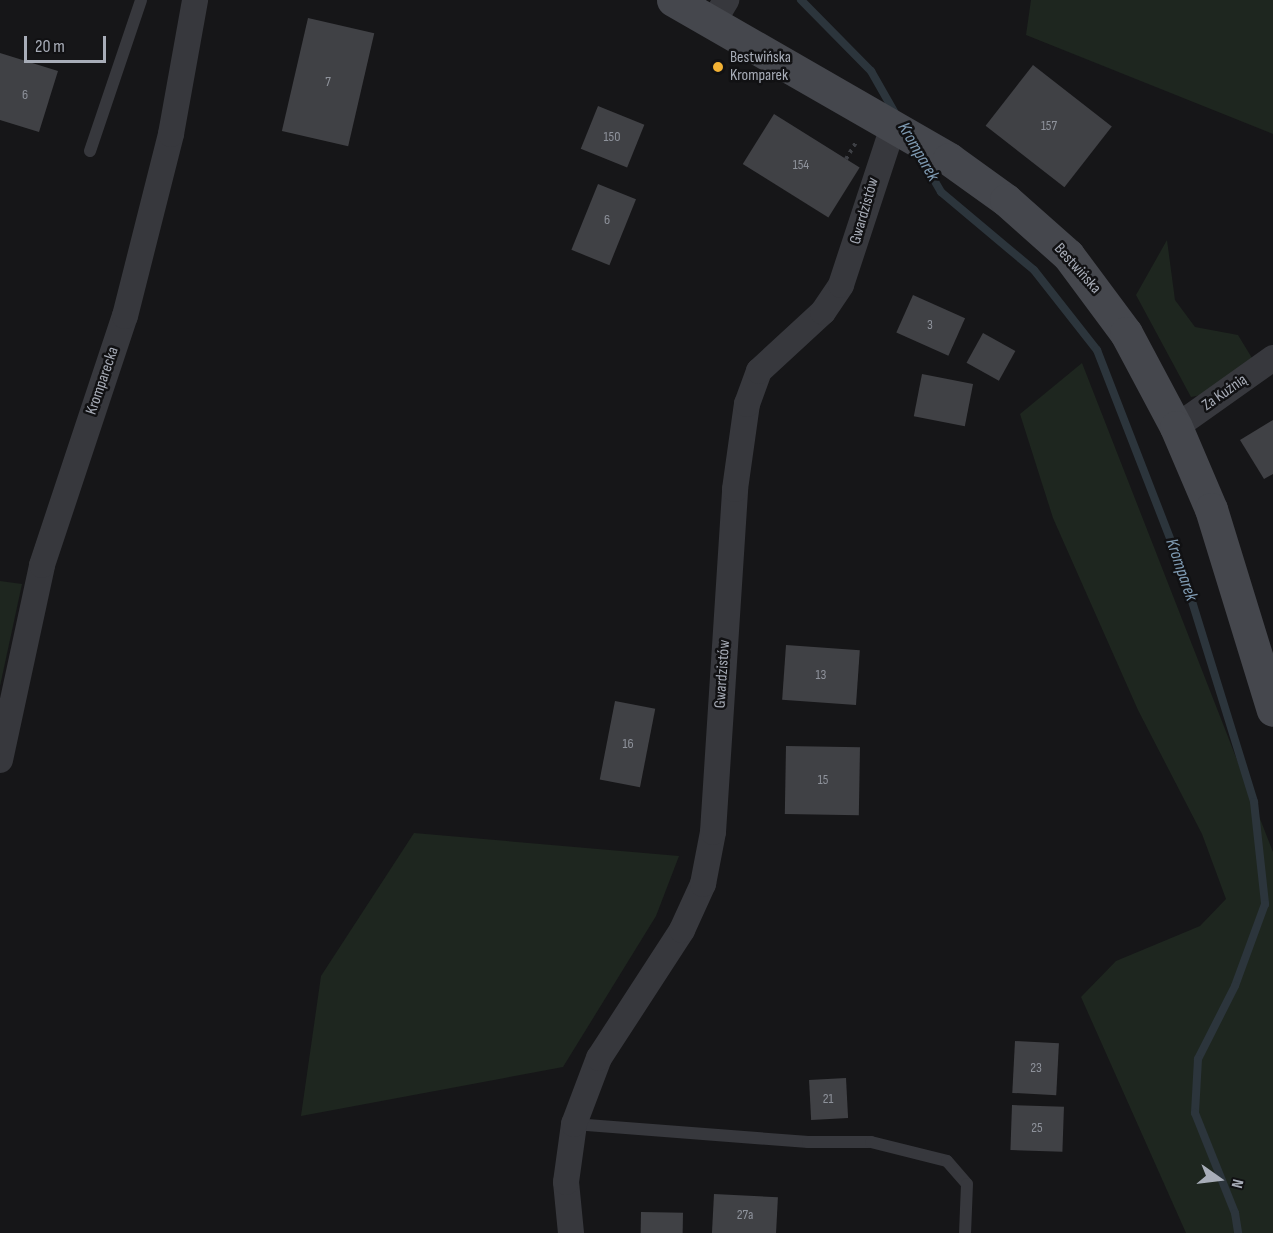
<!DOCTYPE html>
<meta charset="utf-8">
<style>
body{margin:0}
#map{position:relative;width:1273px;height:1233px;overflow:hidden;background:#161618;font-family:"Sofia Sans Condensed",sans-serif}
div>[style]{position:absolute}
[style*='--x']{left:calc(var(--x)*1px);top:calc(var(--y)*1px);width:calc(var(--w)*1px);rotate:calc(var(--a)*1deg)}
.green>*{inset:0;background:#1e261f}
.stream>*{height:8px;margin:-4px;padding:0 4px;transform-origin:4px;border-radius:4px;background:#2c353c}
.building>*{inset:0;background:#404145;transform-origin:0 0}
.path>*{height:4px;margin-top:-2px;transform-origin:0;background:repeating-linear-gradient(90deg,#3d3f44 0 3px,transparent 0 7.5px)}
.lane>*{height:12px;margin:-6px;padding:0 6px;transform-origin:6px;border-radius:6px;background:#37383d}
.street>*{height:26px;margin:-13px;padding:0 13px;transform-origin:13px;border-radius:13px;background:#37383d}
.secondary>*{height:33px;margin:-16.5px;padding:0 16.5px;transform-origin:16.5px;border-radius:16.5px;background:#45474d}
.dots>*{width:16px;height:16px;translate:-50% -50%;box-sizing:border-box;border:3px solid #111113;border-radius:50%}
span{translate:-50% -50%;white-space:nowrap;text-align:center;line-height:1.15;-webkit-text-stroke:5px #111113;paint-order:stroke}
.number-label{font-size:14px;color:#8e929b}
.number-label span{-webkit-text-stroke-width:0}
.poi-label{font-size:16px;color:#a8adb8}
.left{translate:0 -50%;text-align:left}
.street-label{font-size:16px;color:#a8adb8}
.water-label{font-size:18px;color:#7f9bb3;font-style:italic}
.north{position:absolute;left:1189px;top:1149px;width:60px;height:60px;-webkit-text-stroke:4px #111113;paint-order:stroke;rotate:104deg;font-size:16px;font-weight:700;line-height:24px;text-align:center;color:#a8adb8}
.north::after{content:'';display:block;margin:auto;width:21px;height:27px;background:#a8adb8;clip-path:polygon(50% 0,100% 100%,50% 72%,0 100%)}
.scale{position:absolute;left:24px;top:36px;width:82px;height:27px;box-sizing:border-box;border:3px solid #a8adb8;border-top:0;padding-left:8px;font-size:18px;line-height:21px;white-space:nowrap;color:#a8adb8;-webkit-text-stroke:4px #111113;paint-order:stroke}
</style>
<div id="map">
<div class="green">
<div style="clip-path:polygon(1031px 0,1273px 0,1273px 134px,1026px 35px)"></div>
<div style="clip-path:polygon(1167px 240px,1175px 300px,1195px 327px,1238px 335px,1255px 363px,1206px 394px,1191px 397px,1136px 295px)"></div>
<div style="clip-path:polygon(1082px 363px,1273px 852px,1273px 1233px,1186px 1233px,1081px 997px,1116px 961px,1200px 926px,1226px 899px,1202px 834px,1138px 710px,1053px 518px,1020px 414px)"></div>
<div style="clip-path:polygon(0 581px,22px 584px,0 686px)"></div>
<div style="clip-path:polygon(414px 833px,679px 856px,656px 916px,563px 1067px,301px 1116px,321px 976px)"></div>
</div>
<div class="stream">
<div style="--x:801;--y:0;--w:100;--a:45.4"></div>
<div style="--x:871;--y:71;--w:51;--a:60.4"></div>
<div style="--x:919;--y:154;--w:44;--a:59.9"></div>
<div style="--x:941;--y:192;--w:121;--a:40"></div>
<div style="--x:1034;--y:270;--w:102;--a:51.8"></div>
<div style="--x:1097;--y:350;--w:235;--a:68.8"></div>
<div style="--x:1182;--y:569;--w:244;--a:72.8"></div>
<div style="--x:1254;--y:802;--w:103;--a:83.8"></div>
<div style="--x:1265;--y:904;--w:87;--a:110.1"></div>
<div style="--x:1235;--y:986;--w:82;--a:116.9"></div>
<div style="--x:1198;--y:1059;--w:54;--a:93.2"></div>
<div style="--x:1195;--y:1113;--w:108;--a:68.2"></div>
<div style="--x:1235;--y:1213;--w:20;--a:81"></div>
</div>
<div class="building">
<div style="left:308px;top:18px;width:68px;height:116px;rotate:13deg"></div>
<div style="clip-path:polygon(0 53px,58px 71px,39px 132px,0 120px)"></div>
<div style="left:1033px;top:65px;width:100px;height:77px;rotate:38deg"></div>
<div style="left:598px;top:106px;width:50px;height:46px;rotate:22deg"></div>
<div style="left:774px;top:114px;width:101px;height:59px;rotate:32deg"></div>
<div style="left:598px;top:184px;width:41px;height:71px;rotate:22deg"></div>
<div style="left:913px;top:295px;width:57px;height:41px;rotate:24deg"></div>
<div style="left:983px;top:333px;width:37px;height:34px;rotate:29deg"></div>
<div style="left:922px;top:374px;width:52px;height:43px;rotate:11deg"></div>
<div style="clip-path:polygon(1273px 420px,1273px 474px,1264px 479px,1240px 440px)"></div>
<div style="left:786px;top:645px;width:74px;height:55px;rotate:4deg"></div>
<div style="left:615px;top:701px;width:41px;height:80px;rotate:11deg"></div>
<div style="left:786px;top:746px;width:74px;height:68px;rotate:1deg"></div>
<div style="left:1015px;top:1041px;width:44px;height:52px;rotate:3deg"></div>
<div style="left:846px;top:1078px;width:40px;height:37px;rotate:87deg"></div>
<div style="left:1012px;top:1105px;width:52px;height:45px;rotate:2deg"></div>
<div style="left:714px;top:1194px;width:64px;height:39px;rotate:3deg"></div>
<div style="left:641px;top:1212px;width:42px;height:21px;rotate:1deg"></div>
</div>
<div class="path">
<div style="--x:846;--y:159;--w:21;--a:-59"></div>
</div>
<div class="lane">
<div style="--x:90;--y:151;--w:159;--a:-71.3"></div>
<div style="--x:574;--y:1124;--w:235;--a:4.4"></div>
<div style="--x:808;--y:1142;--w:63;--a:0"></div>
<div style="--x:871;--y:1142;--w:78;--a:14"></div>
<div style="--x:947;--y:1161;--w:30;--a:49"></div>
<div style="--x:967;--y:1184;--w:49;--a:92.3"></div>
</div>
<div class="street">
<div style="--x:713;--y:22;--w:26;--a:-59"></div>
<div style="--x:1176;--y:427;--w:119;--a:-35.4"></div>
<div style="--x:0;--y:760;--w:199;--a:-77.8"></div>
<div style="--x:42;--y:565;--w:262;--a:-71.6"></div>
<div style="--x:125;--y:316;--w:188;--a:-75.8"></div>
<div style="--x:171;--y:134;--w:136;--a:-79.8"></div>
<div style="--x:571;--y:1233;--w:51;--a:-95.6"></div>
<div style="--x:566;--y:1182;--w:59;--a:-82.1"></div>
<div style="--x:574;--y:1124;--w:71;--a:-69.3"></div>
<div style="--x:599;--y:1058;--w:153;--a:-57"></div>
<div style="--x:682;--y:930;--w:51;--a:-65.5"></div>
<div style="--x:703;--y:884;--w:53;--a:-79.1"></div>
<div style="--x:713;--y:832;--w:344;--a:-86.3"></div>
<div style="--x:735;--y:489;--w:86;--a:-82"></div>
<div style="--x:747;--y:404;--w:35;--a:-70"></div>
<div style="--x:759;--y:371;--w:87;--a:-42.7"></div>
<div style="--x:823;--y:312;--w:32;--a:-56"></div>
<div style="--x:841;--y:285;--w:169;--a:-71.8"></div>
</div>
<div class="secondary">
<div style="--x:673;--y:0;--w:319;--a:29.9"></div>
<div style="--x:949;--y:159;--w:70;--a:35.7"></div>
<div style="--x:1006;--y:200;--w:83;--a:41.6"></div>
<div style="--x:1068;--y:255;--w:97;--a:53.4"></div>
<div style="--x:1126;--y:333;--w:106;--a:62"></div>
<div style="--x:1176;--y:427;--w:89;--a:66.9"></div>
<div style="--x:1211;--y:509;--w:210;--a:72.9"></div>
</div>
<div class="dots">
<div style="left:718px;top:67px;background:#f2b134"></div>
</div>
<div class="number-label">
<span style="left:328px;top:82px">7</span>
<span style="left:25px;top:95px">6</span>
<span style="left:1049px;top:126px">157</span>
<span style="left:612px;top:137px">150</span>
<span style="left:801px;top:165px">154</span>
<span style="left:607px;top:220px">6</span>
<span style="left:930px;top:325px">3</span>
<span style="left:821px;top:675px">13</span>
<span style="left:628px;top:744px">16</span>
<span style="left:823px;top:780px">15</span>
<span style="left:1036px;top:1068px">23</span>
<span style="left:828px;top:1099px">21</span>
<span style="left:1037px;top:1128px">25</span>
<span style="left:745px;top:1215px">27a</span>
</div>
<div class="poi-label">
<span class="left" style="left:730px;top:67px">Bestwińska<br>Kromparek</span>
</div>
<div class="street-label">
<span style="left:865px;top:211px;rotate:-74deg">Gwardzistów</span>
<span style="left:1077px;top:269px;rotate:48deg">Bestwińska</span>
<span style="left:103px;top:381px;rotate:-71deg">Kromparecka</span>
<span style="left:1225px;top:393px;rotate:-35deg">Za Kuźnią</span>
<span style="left:723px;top:674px;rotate:-86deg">Gwardzistów</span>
</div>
<div class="water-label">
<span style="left:918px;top:152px;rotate:60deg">Kromparek</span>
<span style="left:1181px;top:570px;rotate:71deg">Kromparek</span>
</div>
<div class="north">N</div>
<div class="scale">20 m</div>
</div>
